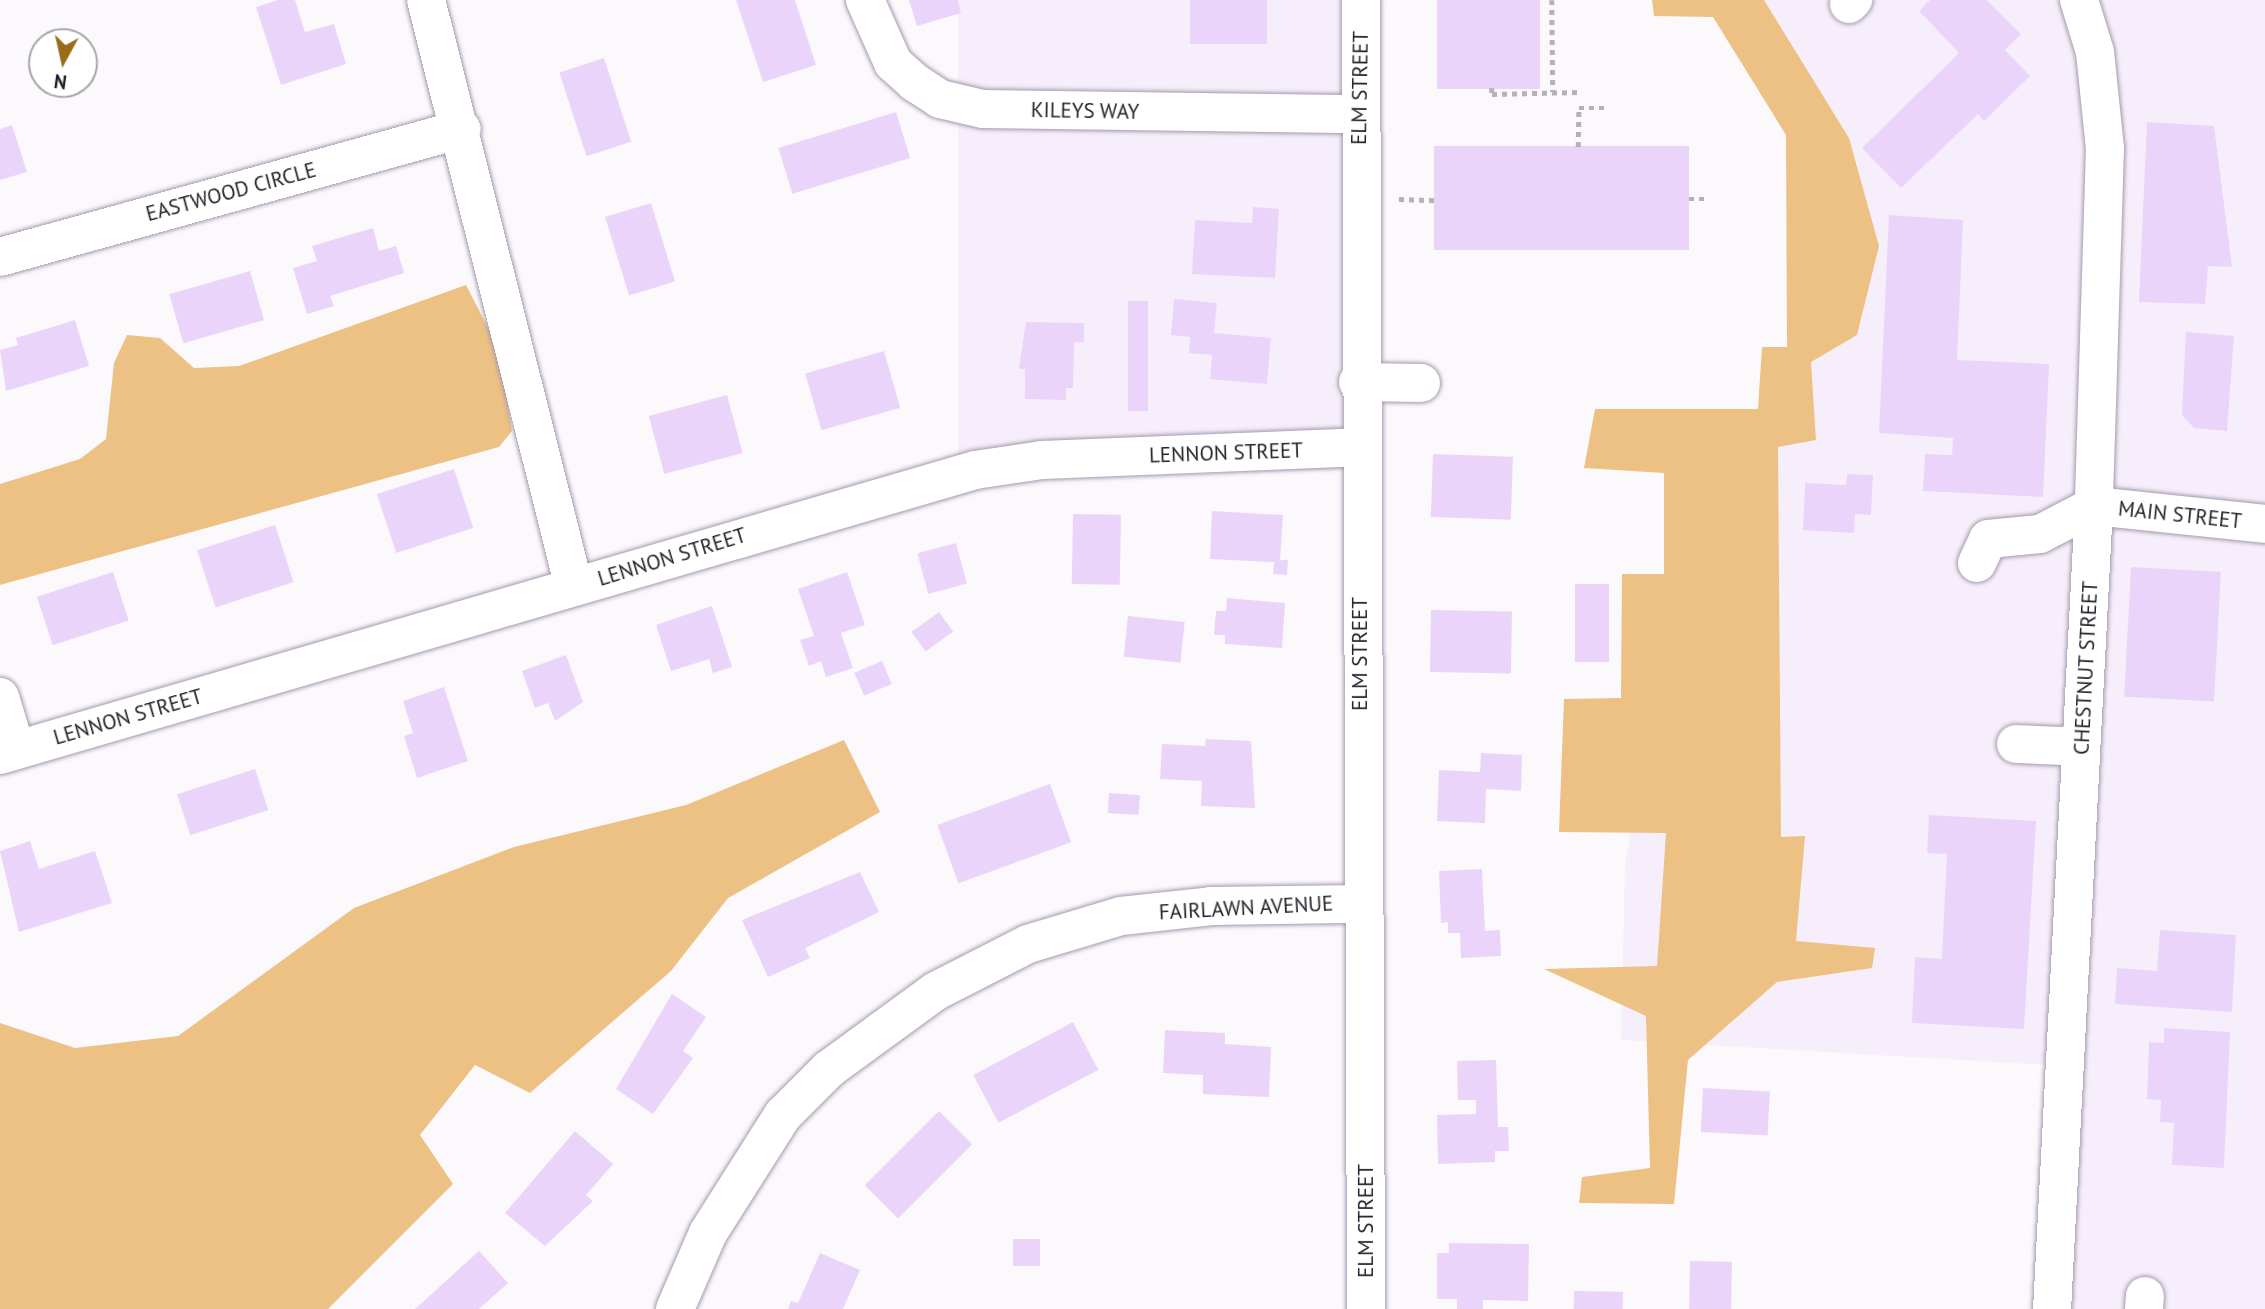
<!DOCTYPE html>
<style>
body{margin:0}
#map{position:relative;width:2265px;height:1309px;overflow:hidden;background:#fcf9fd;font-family:"PT Sans",sans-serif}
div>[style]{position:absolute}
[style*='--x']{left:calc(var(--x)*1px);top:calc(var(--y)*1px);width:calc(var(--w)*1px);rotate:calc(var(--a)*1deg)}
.built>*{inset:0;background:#f6effb;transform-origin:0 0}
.forest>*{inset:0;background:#ecc183}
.building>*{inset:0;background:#ebd4fa;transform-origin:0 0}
.path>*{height:4.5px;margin-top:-2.25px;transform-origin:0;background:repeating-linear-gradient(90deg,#b5b1b6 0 5px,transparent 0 10px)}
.roads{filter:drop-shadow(0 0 2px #a699ae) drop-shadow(0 0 2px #a699ae)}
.minor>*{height:38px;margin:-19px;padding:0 19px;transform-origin:19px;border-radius:19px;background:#fff}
.major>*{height:38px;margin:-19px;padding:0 19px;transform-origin:19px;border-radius:19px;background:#fff}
span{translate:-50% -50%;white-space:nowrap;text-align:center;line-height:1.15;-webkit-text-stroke:5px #fff;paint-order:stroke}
.street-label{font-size:21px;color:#241f27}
.north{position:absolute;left:28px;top:28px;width:70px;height:70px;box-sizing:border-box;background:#fff;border:2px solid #a7a5a9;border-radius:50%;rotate:188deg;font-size:19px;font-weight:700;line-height:28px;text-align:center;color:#241f27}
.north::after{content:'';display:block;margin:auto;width:24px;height:32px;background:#996b1b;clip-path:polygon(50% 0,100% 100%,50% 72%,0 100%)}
</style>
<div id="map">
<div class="built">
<div style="left:958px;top:0;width:404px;height:470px"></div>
<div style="clip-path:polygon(1762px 0,2265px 0,2265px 1309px,2052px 1309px,2064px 1066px,1621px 1040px,1625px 862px,1657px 693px,1778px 447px,1818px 120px)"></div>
</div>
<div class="forest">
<div style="clip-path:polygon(1652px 0,1764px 0,1849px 138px,1879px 246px,1857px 335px,1811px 362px,1816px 440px,1778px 447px,1781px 837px,1805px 836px,1796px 941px,1875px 948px,1872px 968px,1777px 982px,1688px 1060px,1674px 1204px,1579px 1203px,1582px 1177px,1650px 1168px,1646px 1016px,1544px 969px,1657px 966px,1666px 833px,1559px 832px,1564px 699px,1621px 698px,1622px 574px,1664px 574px,1664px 473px,1584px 468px,1595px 409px,1758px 409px,1762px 347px,1787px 347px,1786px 135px,1713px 17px,1654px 16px)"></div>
<div style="clip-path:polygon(466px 285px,499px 349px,512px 431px,499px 447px,0 585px,0 484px,80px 459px,106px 439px,114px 363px,127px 335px,160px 338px,194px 368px,239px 366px)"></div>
<div style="clip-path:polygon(844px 740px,880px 812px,728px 898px,671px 971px,530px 1093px,475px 1065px,420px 1135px,453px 1184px,328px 1309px,0 1309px,0 1023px,75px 1048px,178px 1036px,354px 908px,514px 847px,686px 805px)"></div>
</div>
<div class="building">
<div style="clip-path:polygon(278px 0,295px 0,305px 32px,334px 24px,346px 64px,281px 85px,256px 7px)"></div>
<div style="clip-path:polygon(736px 0,795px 0,816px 65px,763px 82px)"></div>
<div style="clip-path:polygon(909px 0,958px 0,961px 13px,917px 26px)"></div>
<div style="left:1190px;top:0;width:77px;height:44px"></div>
<div style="left:1437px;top:0;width:103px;height:89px"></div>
<div style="clip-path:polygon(1930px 0,1987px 0,2021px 34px,2005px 50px,2030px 76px,1984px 121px,1978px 114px,1901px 188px,1862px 148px,1959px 53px,1919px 11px)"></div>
<div style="left:604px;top:58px;width:88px;height:47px;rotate:72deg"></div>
<div style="left:896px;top:112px;width:48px;height:123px;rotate:73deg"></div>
<div style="clip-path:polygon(2147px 122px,2214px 126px,2232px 267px,2208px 266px,2205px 304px,2139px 302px)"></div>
<div style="clip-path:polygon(12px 125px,27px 172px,0 180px,0 129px)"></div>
<div style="left:1434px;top:146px;width:255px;height:104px"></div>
<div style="left:651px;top:203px;width:82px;height:48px;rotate:73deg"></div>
<div style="clip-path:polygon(1253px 207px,1279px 209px,1275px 278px,1192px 274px,1195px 220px,1252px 223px)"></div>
<div style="clip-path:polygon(1889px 215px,1963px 220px,1957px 360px,2049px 364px,2043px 497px,1923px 491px,1925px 454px,1952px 455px,1953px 438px,1879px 433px)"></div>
<div style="clip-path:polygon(373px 228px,379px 251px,396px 246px,404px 273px,330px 296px,334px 306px,307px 314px,293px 268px,317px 261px,312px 246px)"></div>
<div style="left:250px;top:271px;width:51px;height:84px;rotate:74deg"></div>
<div style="clip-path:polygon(1174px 299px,1217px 303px,1214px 333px,1271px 338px,1267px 384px,1210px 379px,1212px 355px,1189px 353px,1190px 337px,1171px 335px)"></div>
<div style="left:1128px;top:301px;width:20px;height:110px"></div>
<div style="clip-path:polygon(75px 320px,89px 366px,6px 391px,0 350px,18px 345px,16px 338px)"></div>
<div style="clip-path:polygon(1026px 322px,1084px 323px,1084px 342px,1074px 342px,1073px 388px,1066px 388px,1066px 400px,1025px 399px,1025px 369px,1019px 369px)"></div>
<div style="clip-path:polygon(2186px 332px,2234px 336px,2227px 431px,2194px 428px,2182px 415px)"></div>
<div style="left:884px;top:351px;width:59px;height:82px;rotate:74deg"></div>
<div style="left:727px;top:395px;width:60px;height:81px;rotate:75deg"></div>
<div style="left:1433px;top:454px;width:80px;height:63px;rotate:2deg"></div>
<div style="left:454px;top:469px;width:62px;height:81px;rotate:72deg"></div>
<div style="clip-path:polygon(1847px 474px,1873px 475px,1871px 515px,1855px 514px,1854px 533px,1803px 530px,1805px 483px,1846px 485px)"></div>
<div style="clip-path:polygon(1212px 511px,1283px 515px,1280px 560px,1288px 560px,1287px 575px,1273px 574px,1274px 562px,1210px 559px)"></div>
<div style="left:1073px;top:514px;width:48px;height:70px;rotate:1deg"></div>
<div style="left:275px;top:525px;width:60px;height:82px;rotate:72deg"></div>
<div style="left:956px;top:543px;width:42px;height:40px;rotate:75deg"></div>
<div style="left:2131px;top:567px;width:90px;height:130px;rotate:3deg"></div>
<div style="left:113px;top:572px;width:51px;height:80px;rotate:72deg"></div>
<div style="clip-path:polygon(847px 572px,865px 625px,841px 633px,853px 668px,826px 677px,821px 661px,809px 666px,800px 640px,814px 636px,798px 589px)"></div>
<div style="left:1575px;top:584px;width:34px;height:78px"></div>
<div style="clip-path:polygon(1227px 598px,1285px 603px,1282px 648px,1225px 644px,1225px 635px,1214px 635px,1216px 611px,1226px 611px)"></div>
<div style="clip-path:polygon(712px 606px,732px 667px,713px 673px,709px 659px,671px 671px,656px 625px)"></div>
<div style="left:1431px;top:610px;width:81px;height:62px;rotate:1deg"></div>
<div style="left:939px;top:612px;width:24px;height:34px;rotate:54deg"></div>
<div style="left:1128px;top:616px;width:57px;height:41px;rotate:6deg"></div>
<div style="clip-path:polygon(566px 655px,583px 702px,555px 721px,548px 703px,535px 708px,522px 671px)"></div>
<div style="left:882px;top:661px;width:25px;height:30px;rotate:67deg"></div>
<div style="clip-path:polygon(444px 687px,468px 761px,417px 778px,404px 736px,413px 733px,403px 701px)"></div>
<div style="clip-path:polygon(1206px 739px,1251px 741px,1255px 808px,1201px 806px,1202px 781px,1160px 779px,1162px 744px,1205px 746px)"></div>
<div style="clip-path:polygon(1481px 753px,1522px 755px,1521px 791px,1486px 789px,1485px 823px,1437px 821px,1439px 770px,1480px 772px)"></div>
<div style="left:255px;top:769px;width:43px;height:82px;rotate:72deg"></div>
<div style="left:1050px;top:784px;width:62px;height:120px;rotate:70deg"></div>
<div style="left:1109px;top:793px;width:31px;height:20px;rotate:4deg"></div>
<div style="clip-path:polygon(1929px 815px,2036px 821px,2024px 1029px,1912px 1023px,1915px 957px,1942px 959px,1947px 854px,1927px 853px)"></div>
<div style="clip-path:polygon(30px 841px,39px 869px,95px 851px,112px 903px,19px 932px,0 851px)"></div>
<div style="clip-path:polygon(1482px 869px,1485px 931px,1500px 930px,1501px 956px,1461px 958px,1460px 933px,1448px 933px,1448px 922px,1441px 923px,1439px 871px)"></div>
<div style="clip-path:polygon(860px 872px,879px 912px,805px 948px,810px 958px,768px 977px,742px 920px)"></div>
<div style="clip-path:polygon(2160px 930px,2236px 935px,2232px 1012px,2115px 1004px,2117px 968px,2157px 971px)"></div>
<div style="clip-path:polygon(672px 994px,706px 1017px,683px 1051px,693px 1058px,653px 1114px,616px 1089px)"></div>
<div style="left:1073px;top:1022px;width:54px;height:113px;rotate:62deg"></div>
<div style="clip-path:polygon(2164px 1028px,2230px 1032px,2224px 1168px,2172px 1165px,2174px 1123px,2160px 1122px,2161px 1100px,2147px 1099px,2149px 1042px,2164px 1043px)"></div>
<div style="clip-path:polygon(1165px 1030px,1225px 1033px,1225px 1044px,1271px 1047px,1269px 1097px,1203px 1094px,1203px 1075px,1163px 1073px)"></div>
<div style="clip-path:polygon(1496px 1060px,1498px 1127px,1508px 1127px,1509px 1151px,1495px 1151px,1495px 1162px,1438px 1164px,1437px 1115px,1476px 1114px,1476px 1100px,1458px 1100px,1457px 1061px)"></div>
<div style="left:1703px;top:1088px;width:67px;height:44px;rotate:3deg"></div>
<div style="left:939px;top:1111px;width:47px;height:105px;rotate:45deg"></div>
<div style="clip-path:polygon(575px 1131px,613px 1164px,586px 1195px,593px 1201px,545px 1246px,505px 1213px)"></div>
<div style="left:1013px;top:1239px;width:27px;height:27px"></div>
<div style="clip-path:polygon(1449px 1243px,1529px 1244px,1528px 1301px,1483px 1300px,1483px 1309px,1457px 1309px,1457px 1299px,1437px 1299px,1437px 1253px,1449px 1253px)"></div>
<div style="clip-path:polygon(479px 1251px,508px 1283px,479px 1309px,415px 1309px)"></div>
<div style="clip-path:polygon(820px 1253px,860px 1270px,843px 1309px,788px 1309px,791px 1301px,798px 1303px)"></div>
<div style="left:1690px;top:1261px;width:42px;height:48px;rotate:1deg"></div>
<div style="left:1574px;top:1291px;width:49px;height:18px;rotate:1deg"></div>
</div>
<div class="path">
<div style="--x:1552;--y:0;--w:92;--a:89.4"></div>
<div style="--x:1492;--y:88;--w:6;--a:90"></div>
<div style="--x:1492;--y:94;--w:87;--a:-1.3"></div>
<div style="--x:1578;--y:147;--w:39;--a:-89"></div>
<div style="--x:1579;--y:108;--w:25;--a:0"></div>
<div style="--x:1399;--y:199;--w:35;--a:2"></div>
<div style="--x:1689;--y:199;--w:15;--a:0"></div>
</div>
<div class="roads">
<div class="minor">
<div style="--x:426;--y:0;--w:605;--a:75.85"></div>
<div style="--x:865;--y:0;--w:69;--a:66"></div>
<div style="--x:893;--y:63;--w:28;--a:42"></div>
<div style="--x:914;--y:82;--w:31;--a:33"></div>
<div style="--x:940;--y:99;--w:44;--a:13.1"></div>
<div style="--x:983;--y:109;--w:376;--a:0.8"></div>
<div style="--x:1361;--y:0;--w:1309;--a:89.78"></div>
<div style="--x:1849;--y:4;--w:6;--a:-45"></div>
<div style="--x:0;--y:257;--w:479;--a:-15.5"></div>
<div style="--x:1358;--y:382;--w:63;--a:0.9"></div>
<div style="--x:1977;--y:563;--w:26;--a:-65"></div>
<div style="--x:1988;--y:539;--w:52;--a:-5.5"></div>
<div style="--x:2040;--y:534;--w:61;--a:-27.4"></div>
<div style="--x:2094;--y:506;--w:804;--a:92.99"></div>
<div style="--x:0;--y:697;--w:55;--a:73.2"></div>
<div style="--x:2016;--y:744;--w:65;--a:2.6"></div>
<div style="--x:0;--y:755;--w:1016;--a:-16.29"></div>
<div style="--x:975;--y:470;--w:68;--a:-8.5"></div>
<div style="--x:1042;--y:460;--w:317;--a:-2.3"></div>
<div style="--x:675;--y:1309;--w:83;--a:-66.5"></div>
<div style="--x:708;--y:1233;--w:140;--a:-57.6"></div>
<div style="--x:783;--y:1115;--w:65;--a:-45"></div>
<div style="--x:829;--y:1069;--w:132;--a:-36.1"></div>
<div style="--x:936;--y:991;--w:103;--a:-27.1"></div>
<div style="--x:1028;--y:944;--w:97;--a:-16.8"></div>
<div style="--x:1121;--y:916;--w:91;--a:-6.3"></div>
<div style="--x:1211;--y:906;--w:151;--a:-0.8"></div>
<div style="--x:2144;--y:1309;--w:13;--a:-86"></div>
</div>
<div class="major">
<div style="--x:2079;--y:0;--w:54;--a:72.9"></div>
<div style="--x:2095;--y:52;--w:97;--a:84.1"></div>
<div style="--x:2105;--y:148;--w:358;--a:91.8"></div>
<div style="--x:2094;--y:506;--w:172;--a:6"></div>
</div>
</div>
<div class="street-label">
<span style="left:1360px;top:88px;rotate:-89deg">ELM STREET</span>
<span style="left:1085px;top:111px;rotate:1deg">KILEYS WAY</span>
<span style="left:231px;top:192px;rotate:-15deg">EASTWOOD CIRCLE</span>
<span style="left:1226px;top:453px;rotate:-2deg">LENNON STREET</span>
<span style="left:2180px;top:515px;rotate:6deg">MAIN STREET</span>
<span style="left:672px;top:557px;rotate:-17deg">LENNON STREET</span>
<span style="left:1360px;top:654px;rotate:-90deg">ELM STREET</span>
<span style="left:2086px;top:668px;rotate:-87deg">CHESTNUT STREET</span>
<span style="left:128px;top:717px;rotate:-16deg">LENNON STREET</span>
<span style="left:1246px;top:908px;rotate:-3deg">FAIRLAWN AVENUE</span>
<span style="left:1366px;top:1221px;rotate:-90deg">ELM STREET</span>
</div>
<div class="north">N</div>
</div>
